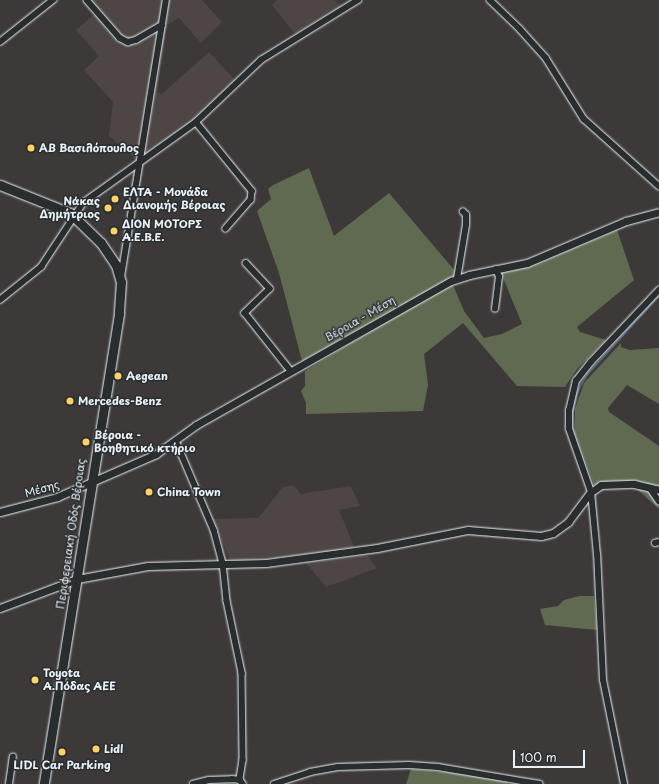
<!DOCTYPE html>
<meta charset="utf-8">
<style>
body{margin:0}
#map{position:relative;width:659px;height:784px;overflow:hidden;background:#3d3939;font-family:"Playpen Sans",sans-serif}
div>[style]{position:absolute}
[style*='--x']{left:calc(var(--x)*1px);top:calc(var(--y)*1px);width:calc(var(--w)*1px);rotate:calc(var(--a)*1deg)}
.built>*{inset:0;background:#4d4645}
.green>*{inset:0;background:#5f6a51}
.stream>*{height:1.5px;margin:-0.75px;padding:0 0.75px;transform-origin:0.75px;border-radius:0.75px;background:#4d6270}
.roads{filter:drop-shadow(0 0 1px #e8f1f8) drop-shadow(0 0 1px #e8f1f8)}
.minor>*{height:5.5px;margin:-2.75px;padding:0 2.75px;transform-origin:2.75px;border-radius:2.75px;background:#2a2d2e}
.tertiary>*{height:7px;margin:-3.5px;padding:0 3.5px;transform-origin:3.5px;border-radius:3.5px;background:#2a2d2e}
.primary>*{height:9px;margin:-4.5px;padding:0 4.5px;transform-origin:4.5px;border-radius:4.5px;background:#2a2d2e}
.dots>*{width:11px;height:11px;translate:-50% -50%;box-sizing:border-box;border:2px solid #2a2d2e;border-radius:50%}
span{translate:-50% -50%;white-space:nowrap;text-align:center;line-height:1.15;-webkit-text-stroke:3px #2a2d2e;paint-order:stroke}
.poi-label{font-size:11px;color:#e8f1f8;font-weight:700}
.left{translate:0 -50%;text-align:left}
.right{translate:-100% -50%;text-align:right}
.street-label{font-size:11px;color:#e8f1f8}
.scale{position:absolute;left:513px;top:750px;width:72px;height:18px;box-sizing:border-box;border:2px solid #e8f1f8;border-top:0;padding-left:5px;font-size:12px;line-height:14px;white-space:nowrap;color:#e8f1f8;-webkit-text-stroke:3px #2a2d2e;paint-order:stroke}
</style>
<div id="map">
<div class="built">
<div style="clip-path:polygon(87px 0,202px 0,222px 22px,201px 43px,179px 18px,167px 25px,157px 92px,162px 94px,209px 52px,238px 83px,201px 122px,143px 165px,109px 136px,113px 102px,84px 70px,99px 56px,76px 30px,96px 13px)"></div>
<div style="clip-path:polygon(277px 0,335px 0,342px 7px,295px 34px,272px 5px)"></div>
<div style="clip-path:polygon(293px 485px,301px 494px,351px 486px,360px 506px,339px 510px,355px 549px,231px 562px,212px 519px,258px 518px,283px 487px)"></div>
<div style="clip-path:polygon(367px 555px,377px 568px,326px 587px,306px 563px)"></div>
</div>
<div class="green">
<div style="clip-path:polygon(309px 168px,334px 236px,389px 193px,455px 271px,454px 276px,302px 361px,279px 273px,257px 211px,271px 199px,268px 189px,273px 185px)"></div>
<div style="clip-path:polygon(617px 230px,634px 280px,577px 327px,580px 332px,606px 340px,577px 369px,565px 387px,517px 386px,463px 323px,424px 354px,428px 385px,423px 411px,306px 414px,306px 403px,301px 391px,305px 386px,305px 371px,423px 299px,453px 285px,464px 311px,484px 338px,502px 334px,522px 324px,501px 273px,540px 263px)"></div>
<div style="clip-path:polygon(621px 343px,621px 347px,630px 350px,659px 348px,659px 404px,627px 385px,608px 408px,609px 412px,659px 446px,659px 488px,634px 482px,612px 481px,594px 485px,575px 433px,575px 409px,584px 383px)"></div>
<div style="clip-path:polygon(639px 488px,659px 492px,659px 509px,637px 489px)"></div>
<div style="clip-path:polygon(579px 596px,594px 596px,597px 630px,545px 625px,540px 609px,558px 606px,564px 600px)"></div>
<div style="clip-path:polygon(411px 769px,456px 773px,508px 781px,507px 784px,406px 784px)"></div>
</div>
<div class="stream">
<div style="--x:592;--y:486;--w:56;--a:-108.8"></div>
<div style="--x:574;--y:433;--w:21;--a:-93"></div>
<div style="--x:573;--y:412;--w:22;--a:-77"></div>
<div style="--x:578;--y:391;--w:18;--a:-61"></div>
<div style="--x:587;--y:375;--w:107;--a:-47.7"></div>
<div style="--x:595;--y:497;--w:100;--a:86"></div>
<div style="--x:623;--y:767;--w:17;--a:77"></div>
</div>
<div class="roads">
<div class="minor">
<div style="--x:87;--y:0;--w:50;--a:49"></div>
<div style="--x:120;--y:38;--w:9;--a:27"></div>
<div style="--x:128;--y:42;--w:8;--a:-14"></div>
<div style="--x:136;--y:40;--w:30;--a:-30"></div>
<div style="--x:490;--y:0;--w:42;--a:44"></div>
<div style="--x:520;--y:29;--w:39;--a:48"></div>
<div style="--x:546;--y:58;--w:72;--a:58.1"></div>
<div style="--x:584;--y:119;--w:101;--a:41.8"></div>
<div style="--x:0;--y:42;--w:68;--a:-38.4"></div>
<div style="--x:196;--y:122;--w:89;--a:50.9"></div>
<div style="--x:252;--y:191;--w:9;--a:96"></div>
<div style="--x:251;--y:200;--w:38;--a:131"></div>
<div style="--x:246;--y:263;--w:35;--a:47"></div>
<div style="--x:270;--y:289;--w:35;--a:136"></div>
<div style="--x:245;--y:313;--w:74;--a:51.6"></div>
<div style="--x:121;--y:277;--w:281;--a:-80.8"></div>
<div style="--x:457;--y:279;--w:55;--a:-80.5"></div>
<div style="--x:466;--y:225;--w:10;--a:-90"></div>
<div style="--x:466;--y:215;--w:4;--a:-135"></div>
<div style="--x:0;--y:300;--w:53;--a:-38.8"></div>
<div style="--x:41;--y:267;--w:77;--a:-56.7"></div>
<div style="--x:83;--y:203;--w:139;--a:-35.6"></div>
<div style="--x:196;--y:122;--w:90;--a:-43.6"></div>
<div style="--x:261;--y:60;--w:114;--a:-31.7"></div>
<div style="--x:495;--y:309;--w:32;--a:-83"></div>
<div style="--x:499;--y:277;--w:8;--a:-113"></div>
<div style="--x:176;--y:441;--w:97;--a:66.9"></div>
<div style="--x:214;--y:530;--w:34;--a:75"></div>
<div style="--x:223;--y:563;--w:38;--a:84"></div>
<div style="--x:227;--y:601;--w:74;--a:78.2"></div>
<div style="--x:242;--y:673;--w:87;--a:89.3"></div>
<div style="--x:243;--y:760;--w:20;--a:99"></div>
<div style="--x:650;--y:488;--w:16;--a:55"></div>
<div style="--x:655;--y:543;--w:4;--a:-14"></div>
<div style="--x:9;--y:784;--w:27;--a:-82"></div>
<div style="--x:193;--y:784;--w:16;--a:-14"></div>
<div style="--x:209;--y:780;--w:23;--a:-2"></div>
<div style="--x:232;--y:779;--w:8;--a:7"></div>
<div style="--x:240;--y:780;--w:5;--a:53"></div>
<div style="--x:274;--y:784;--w:38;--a:-18"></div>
<div style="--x:310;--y:772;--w:28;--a:-10"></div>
<div style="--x:338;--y:767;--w:71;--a:-1.6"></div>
<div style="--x:409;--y:765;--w:29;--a:4"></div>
<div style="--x:438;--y:767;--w:103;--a:9.5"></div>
<div style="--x:624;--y:784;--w:106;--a:-101.4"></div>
<div style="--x:603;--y:680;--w:125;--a:-92.7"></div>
<div style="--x:597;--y:555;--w:63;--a:-95.4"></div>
<div style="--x:591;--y:492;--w:67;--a:-109.2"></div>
<div style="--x:569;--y:429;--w:18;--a:-90"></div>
<div style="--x:569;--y:411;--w:31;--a:-77"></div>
<div style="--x:576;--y:381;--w:24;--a:-52"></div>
<div style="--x:591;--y:362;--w:99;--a:-46.6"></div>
</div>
<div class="tertiary">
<div style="--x:0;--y:512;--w:59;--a:-14.7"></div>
<div style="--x:57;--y:497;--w:108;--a:-23.5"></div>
<div style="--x:156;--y:454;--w:49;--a:-35.9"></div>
<div style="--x:196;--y:425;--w:293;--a:-29.5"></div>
<div style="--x:451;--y:281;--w:19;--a:-18"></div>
<div style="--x:469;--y:275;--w:59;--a:-11.7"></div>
<div style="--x:527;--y:263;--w:108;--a:-23"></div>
<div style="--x:626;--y:221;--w:34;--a:-15"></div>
<div style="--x:0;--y:608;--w:82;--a:-20.6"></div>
<div style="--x:77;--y:579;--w:72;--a:-10.4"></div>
<div style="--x:148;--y:566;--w:118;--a:-1.5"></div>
<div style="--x:266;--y:563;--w:112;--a:-7.7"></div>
<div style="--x:377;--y:548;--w:93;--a:-11.2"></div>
<div style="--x:468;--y:530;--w:73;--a:4.7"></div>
<div style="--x:541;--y:536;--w:12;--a:-14"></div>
<div style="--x:553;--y:533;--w:19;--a:-36"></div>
<div style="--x:568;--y:522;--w:38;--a:-53"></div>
<div style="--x:591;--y:492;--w:12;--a:-35"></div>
<div style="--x:601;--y:485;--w:33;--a:-2"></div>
<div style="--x:634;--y:484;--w:26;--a:13"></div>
</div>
<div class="primary">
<div style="--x:0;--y:185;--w:75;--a:21.8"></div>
<div style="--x:70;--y:213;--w:43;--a:44.1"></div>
<div style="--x:101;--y:243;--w:27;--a:56"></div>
<div style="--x:116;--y:265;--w:18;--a:74"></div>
<div style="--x:121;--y:282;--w:32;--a:94"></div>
<div style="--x:119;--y:314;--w:476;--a:99.1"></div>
</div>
</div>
<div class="dots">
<div style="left:31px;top:148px;background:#ffd166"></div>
<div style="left:115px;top:199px;background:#ffd166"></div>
<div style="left:108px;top:208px;background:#ffd166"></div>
<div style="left:114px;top:231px;background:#ffd166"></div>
<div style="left:118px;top:376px;background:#ffd166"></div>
<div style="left:70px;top:401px;background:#ffd166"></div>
<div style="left:86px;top:442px;background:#ffd166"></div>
<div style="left:149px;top:492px;background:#ffd166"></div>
<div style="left:35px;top:680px;background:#ffd166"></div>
<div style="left:96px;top:749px;background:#ffd166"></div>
<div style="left:62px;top:752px;background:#ffd166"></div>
</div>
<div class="poi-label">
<span class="left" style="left:39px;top:148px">ΑΒ Βασιλόπουλος</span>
<span class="left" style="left:123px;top:199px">ΕΛΤΑ - Μονάδα<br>Διανομής Βέροιας</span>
<span class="right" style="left:100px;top:208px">Νάκας<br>Δημήτριος</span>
<span class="left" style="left:122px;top:231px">ΔΙΟΝ ΜΟΤΟΡΣ<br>Α.Ε.Β.Ε.</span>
<span class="left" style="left:126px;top:376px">Aegean</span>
<span class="left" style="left:78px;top:401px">Mercedes-Benz</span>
<span class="left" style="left:94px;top:442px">Βέροια -<br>Βοηθητικό κτήριο</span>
<span class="left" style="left:157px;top:492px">China Town</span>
<span class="left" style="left:43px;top:680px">Toyota<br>Α.Πόδας ΑΕΕ</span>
<span class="left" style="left:104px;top:749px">Lidl</span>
<span style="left:62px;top:765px">LIDL Car Parking</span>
</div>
<div class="street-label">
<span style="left:360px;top:319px;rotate:-30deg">Βέροια - Μέση</span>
<span style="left:42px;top:489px;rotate:-16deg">Μέσης</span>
<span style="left:71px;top:534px;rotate:-82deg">Περιφερειακή Οδός Βέροιας</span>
</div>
<div class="scale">100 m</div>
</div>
